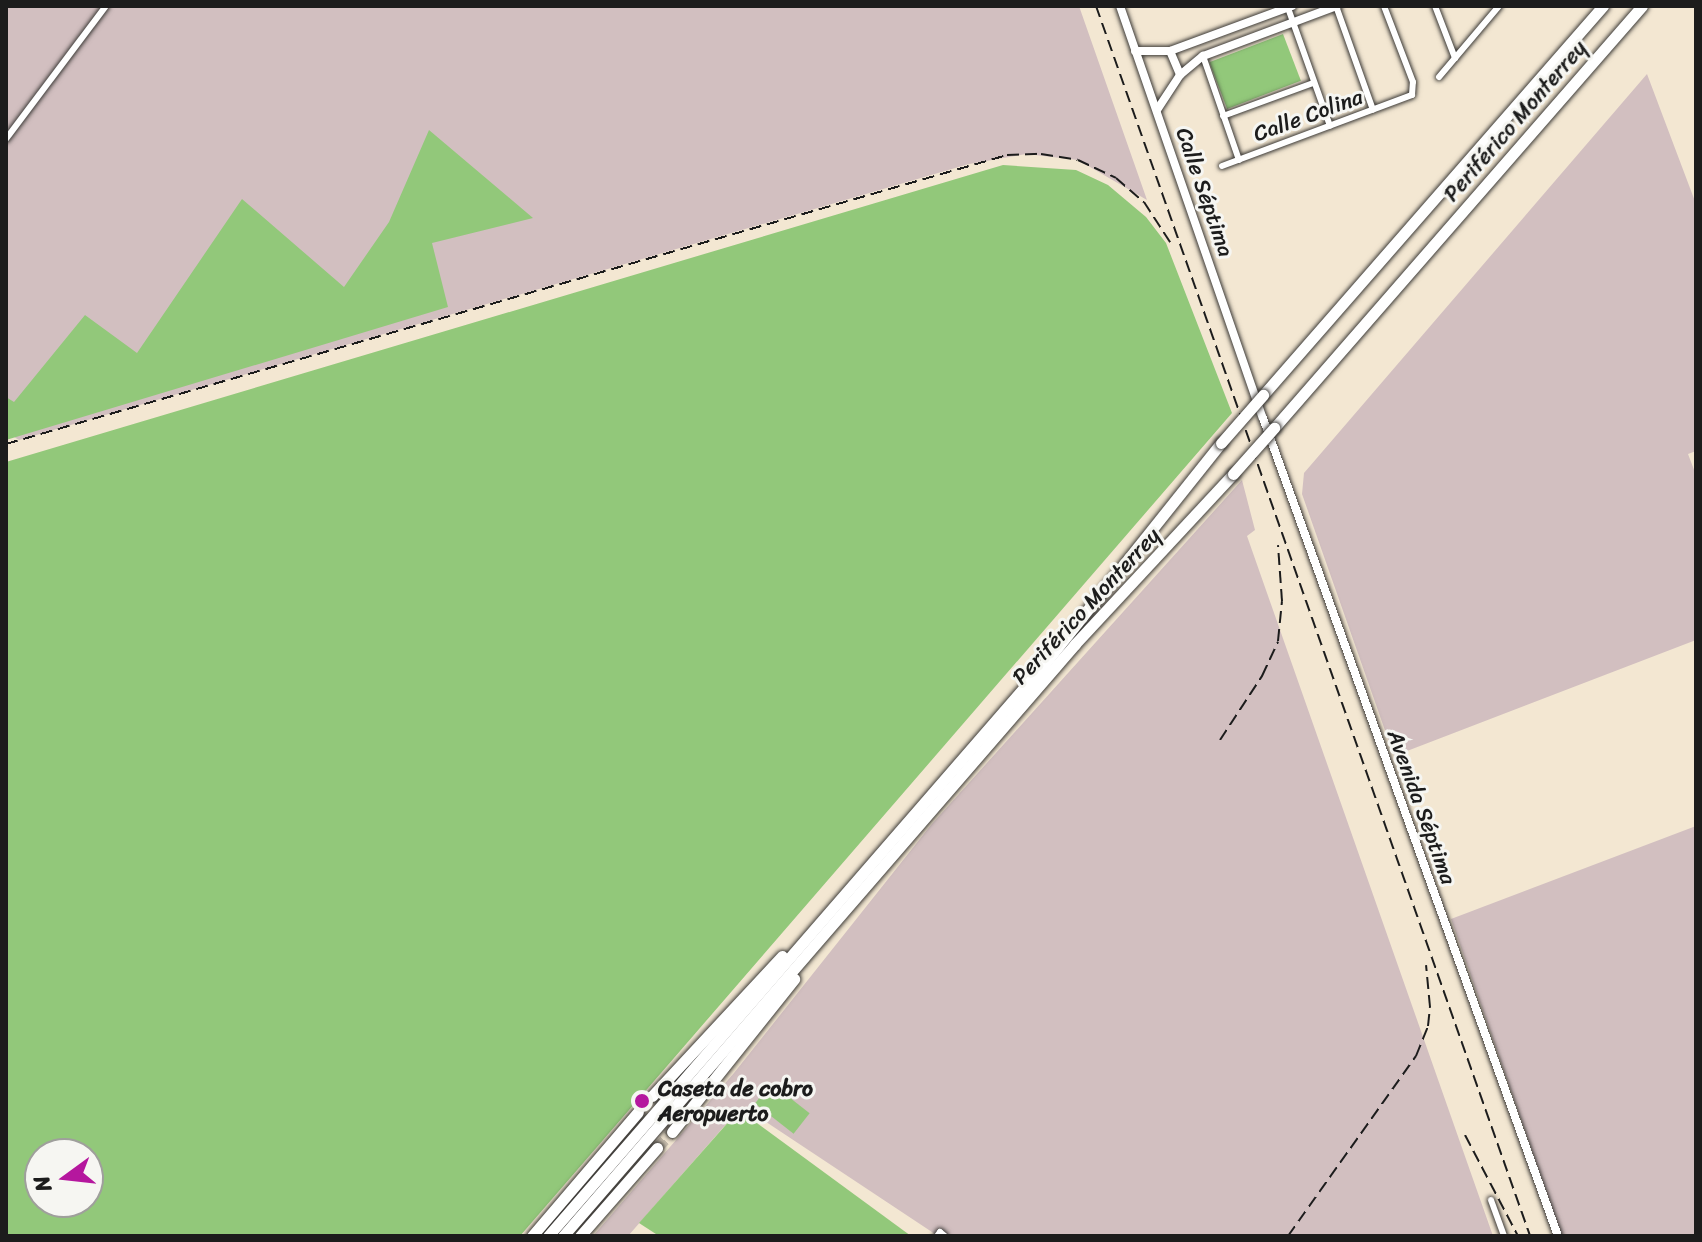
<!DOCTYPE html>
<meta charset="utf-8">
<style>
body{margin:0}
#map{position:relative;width:1702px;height:1242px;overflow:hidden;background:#f3e7d2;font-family:Sriracha,sans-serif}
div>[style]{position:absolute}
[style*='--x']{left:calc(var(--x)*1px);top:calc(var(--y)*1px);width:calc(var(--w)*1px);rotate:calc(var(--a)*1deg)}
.industrial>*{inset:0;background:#d2bfc0}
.green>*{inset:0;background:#92c87a;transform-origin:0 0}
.highway-tunnel>*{height:11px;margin-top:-5.5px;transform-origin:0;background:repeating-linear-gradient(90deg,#c8beae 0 11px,transparent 0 16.5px)}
.roads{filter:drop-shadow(0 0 2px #3c3a37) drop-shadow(0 0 2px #3c3a37)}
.street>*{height:6px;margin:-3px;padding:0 3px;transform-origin:3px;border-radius:3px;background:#fff}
.secondary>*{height:8px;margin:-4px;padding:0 4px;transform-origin:4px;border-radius:4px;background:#fff}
.highway>*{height:11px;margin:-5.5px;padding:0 5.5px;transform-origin:5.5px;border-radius:5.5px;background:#fff}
.rail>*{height:2px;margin-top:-1px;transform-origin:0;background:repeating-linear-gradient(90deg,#1c1c1c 0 12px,transparent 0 18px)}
.bridges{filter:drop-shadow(0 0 2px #3c3a37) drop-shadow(0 0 2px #3c3a37)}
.highway-bridge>*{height:11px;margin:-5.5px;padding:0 5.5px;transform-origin:5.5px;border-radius:5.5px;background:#fff}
.dots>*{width:22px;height:22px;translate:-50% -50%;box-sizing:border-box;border:4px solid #f6f6f2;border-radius:50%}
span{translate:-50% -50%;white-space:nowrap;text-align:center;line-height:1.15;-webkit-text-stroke:6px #f6f6f2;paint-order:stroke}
.street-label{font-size:22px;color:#1c1c1c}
.poi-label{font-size:22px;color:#1c1c1c;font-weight:700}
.left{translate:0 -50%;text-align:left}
.frame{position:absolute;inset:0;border:8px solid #1c1c1c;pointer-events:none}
.north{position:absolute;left:24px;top:1138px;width:80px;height:80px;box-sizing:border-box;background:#f6f6f2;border:2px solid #9f9f9c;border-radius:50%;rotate:255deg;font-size:22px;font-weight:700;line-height:32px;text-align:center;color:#1c1c1c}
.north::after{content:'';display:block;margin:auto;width:28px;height:36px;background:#b5179e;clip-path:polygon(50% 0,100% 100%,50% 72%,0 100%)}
</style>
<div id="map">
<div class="industrial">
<div style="clip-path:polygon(6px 6px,1079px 6px,1147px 200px,1078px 160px,1026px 154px,969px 164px,19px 440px,6px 432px)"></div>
<div style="clip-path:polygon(1647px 74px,1696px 204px,1696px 451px,1688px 454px,1696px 475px,1696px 640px,1394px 756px,1302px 494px,1304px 473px)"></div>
<div style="clip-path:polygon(1242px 480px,1255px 530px,1247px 536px,1493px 1236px,938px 1236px,742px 1106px,628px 1236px,593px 1236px,734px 1073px,931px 825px)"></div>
<div style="clip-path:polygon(1696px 826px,1696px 1236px,1562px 1236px,1451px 919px)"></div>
</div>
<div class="green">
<div style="left:1283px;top:34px;width:50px;height:79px;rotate:69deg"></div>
<div style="clip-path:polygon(429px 130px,533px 218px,432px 243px,448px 307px,6px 440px,6px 397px,14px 402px,85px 315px,137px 353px,242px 199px,344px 287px,389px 222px)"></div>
<div style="clip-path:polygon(evenodd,1003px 165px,1076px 170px,1108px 185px,1146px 217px,1166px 243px,1232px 413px,520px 1236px,6px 1236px,6px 462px,1003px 165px,40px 1154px,88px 1154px,88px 1202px,40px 1202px,40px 1154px)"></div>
<div style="left:771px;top:1083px;width:49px;height:26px;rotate:38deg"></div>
<div style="clip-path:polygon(739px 1110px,911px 1236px,659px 1236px,639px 1223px)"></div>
</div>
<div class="highway-tunnel">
<div style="--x:638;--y:1112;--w:21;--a:-49"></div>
<div style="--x:657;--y:1148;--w:22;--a:-47"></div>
</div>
<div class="roads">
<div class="street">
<div style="--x:1336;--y:6;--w:110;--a:70.4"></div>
<div style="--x:1435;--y:6;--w:56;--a:69"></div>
<div style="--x:1288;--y:8;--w:125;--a:70.4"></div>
<div style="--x:1203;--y:56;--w:110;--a:70.9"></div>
<div style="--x:1439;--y:77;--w:93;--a:-49.8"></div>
<div style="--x:1223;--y:116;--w:96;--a:-20.1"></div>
<div style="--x:6;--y:139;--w:166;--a:-53.1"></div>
<div style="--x:1222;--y:166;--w:203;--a:-20.5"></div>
<div style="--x:1412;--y:95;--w:13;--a:-86"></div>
<div style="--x:1413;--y:82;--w:81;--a:-110.9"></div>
<div style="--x:1491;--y:1200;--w:38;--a:70"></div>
<div style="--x:937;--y:1236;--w:5;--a:-53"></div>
<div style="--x:940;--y:1232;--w:6;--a:39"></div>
</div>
<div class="secondary">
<div style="--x:1120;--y:6;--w:436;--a:70.9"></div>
<div style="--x:1263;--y:418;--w:870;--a:70.17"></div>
<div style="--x:1135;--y:51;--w:35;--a:0"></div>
<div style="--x:1170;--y:51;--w:130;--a:-20.2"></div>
<div style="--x:1170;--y:51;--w:26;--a:67"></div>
<div style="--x:1157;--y:110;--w:42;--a:-56.7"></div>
<div style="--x:1180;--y:75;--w:30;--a:-40"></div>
<div style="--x:1203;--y:56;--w:143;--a:-20.5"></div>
</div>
<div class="highway">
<div style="--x:1263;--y:395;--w:517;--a:-48.85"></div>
<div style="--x:1274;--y:428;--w:560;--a:-48.91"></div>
<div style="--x:652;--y:1096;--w:191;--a:-47.1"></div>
<div style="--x:672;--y:1132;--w:196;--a:-51.4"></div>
<div style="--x:532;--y:1236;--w:163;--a:-49.5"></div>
<div style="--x:548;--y:1236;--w:754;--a:-49.04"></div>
<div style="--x:1042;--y:667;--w:287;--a:-51.4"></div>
<div style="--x:563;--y:1236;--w:783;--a:-49.14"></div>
<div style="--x:1075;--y:644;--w:232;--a:-47.1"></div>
<div style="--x:580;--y:1236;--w:117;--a:-48.8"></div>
</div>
</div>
<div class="rail">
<div style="--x:1096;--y:6;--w:1304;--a:70.56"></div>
<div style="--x:6;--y:444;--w:1042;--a:-16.1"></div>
<div style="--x:1007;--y:155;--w:34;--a:-2"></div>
<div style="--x:1041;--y:154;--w:37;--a:9"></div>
<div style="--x:1078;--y:160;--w:42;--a:25.3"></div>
<div style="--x:1116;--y:178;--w:37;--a:41"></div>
<div style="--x:1144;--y:202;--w:48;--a:57"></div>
<div style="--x:1220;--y:740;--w:77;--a:-56.7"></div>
<div style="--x:1262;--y:676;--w:38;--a:-65"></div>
<div style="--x:1278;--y:641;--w:40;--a:-84.3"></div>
<div style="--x:1282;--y:601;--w:56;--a:-94.1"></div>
<div style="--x:1465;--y:1135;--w:114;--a:62.3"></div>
<div style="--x:1288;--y:1236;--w:221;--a:-54.6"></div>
<div style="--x:1416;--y:1056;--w:32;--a:-68"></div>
<div style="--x:1428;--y:1026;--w:19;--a:-84"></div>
<div style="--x:1430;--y:1007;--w:42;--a:-95.4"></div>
</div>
<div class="bridges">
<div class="highway-bridge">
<div style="--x:1221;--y:443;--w:64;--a:-48.8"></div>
<div style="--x:1233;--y:474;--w:62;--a:-48.3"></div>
</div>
</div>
<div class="dots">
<div style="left:642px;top:1101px;background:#b5179e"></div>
</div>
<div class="street-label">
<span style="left:1308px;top:115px;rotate:-20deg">Calle Colina</span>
<span style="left:1515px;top:121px;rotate:-49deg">Periférico Monterrey</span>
<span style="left:1205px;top:192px;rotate:71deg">Calle Séptima</span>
<span style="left:1086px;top:606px;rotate:-47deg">Periférico Monterrey</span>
<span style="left:1422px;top:807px;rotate:70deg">Avenida Séptima</span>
</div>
<div class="poi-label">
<span class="left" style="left:658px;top:1101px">Caseta de cobro<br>Aeropuerto</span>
</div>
<div class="frame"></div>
<div class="north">N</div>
</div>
